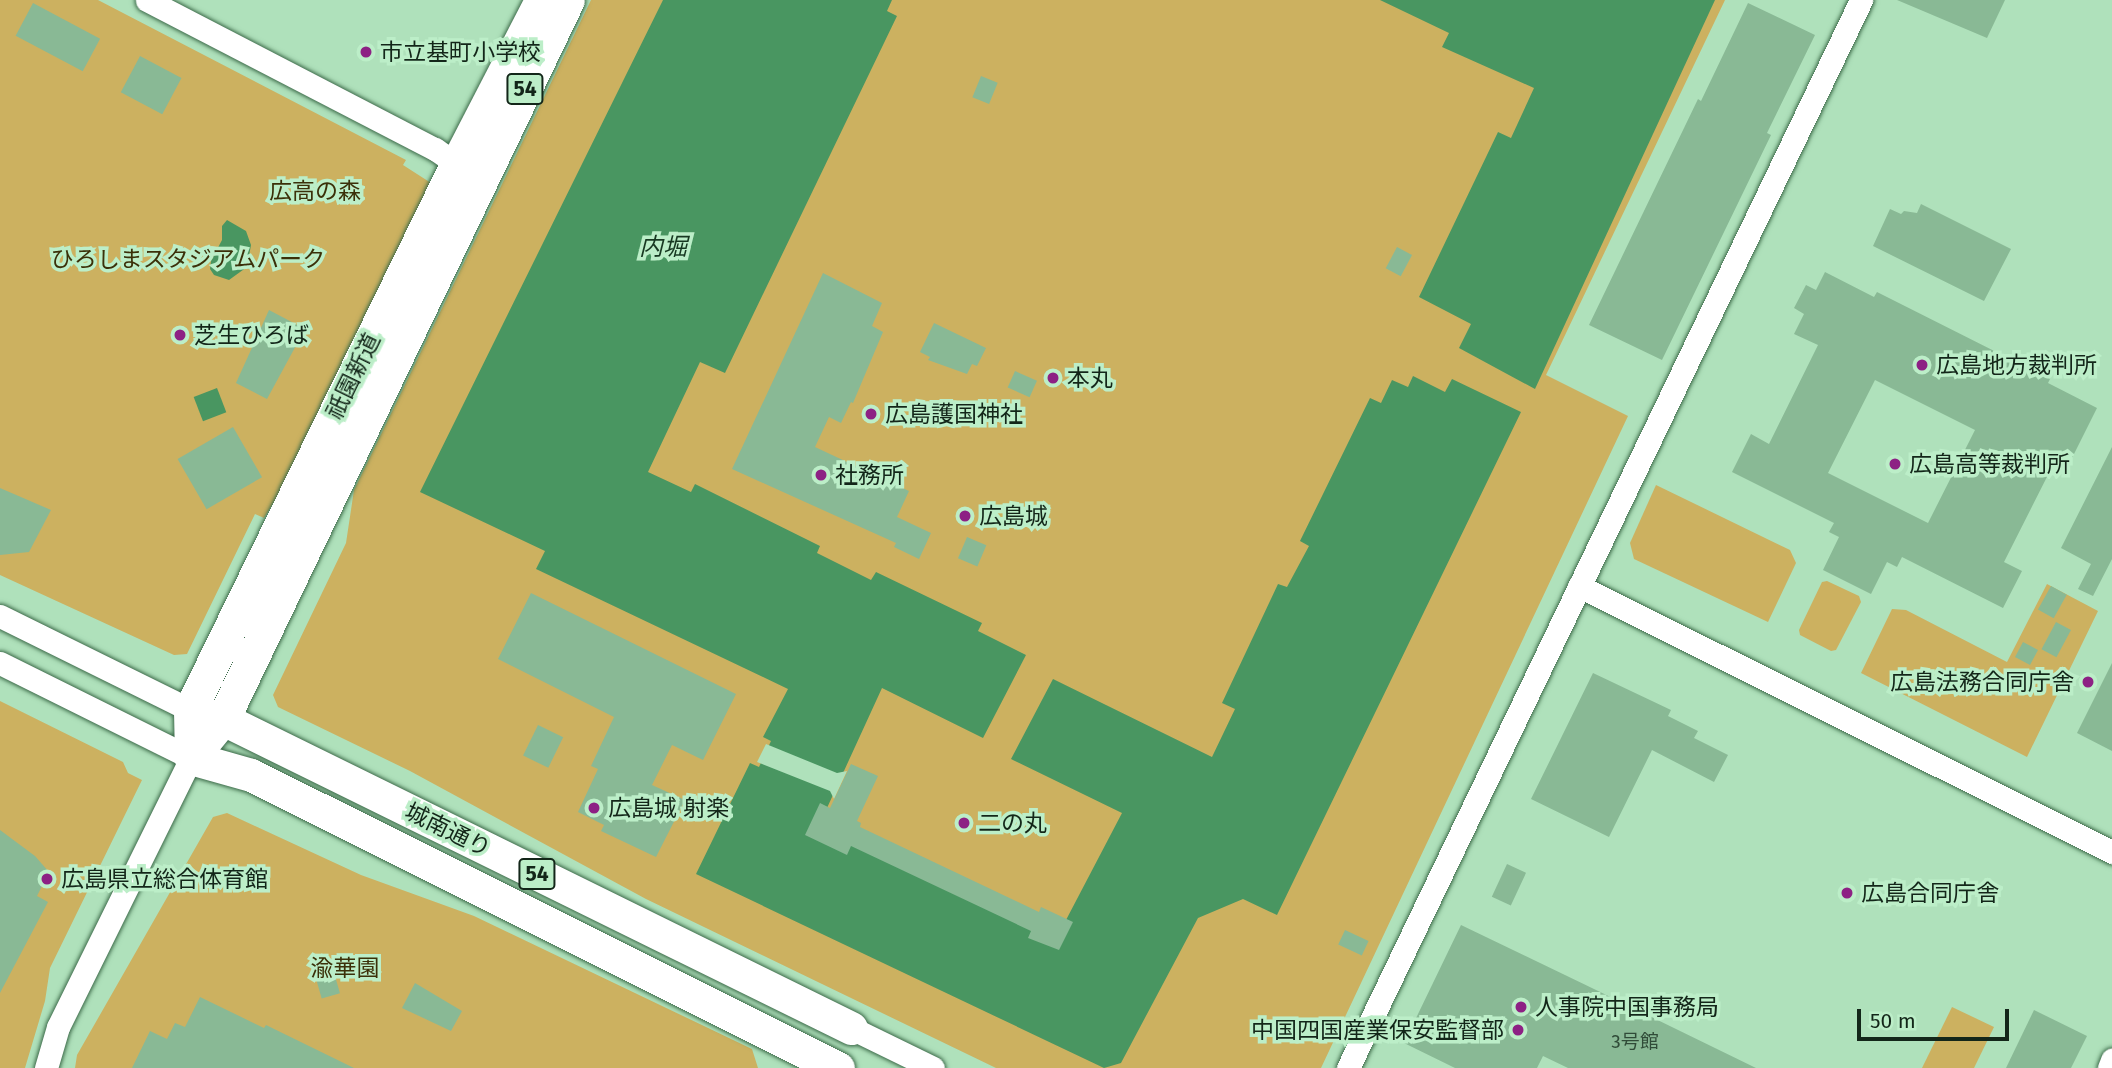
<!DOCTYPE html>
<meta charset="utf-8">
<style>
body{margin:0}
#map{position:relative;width:2112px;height:1068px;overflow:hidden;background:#afe1bb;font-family:"Fira Sans","Noto Sans JP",sans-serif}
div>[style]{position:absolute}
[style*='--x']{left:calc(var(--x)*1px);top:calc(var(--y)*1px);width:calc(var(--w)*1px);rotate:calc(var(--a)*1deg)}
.green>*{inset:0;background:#ccb160}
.water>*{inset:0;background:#499661;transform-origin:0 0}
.pier>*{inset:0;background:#afe1bb}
.building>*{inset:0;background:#89b995;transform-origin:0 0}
.roads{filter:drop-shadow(0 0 2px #3c6a49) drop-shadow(0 0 2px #3c6a49)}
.minor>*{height:23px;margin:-11.5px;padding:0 11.5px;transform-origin:11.5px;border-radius:11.5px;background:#fff}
.highway>*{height:33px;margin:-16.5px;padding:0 16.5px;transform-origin:16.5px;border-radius:16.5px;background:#fff}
.dots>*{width:19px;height:19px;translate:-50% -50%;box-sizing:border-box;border:4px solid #bceec8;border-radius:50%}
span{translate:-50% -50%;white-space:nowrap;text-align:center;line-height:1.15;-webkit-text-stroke:7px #bceec8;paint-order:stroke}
.number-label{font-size:19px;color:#304b38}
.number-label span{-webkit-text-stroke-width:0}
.shield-label span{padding:2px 5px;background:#bceec8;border:2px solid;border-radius:5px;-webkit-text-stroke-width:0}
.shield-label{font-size:21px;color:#132619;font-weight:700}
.poi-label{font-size:23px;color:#132619}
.left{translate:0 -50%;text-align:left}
.right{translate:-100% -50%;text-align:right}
.park-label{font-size:23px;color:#3b3009}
.street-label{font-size:23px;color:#132619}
.water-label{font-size:24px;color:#173821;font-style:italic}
.scale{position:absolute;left:1857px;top:1009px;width:152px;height:32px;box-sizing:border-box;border:4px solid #132619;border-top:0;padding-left:9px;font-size:21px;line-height:24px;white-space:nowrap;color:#132619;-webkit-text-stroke:5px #bceec8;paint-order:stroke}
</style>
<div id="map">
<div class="green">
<div style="clip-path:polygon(0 0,98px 0,406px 160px,403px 165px,431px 183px,278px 495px,264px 518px,255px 514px,187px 654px,174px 655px,0 575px)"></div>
<div style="clip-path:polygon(591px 0,1725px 0,1546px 375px,1628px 416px,1321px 1068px,996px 1068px,646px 899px,410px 771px,278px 707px,273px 695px,346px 543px,354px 490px)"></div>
<div style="clip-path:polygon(1656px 485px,1790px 550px,1796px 563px,1768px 622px,1634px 559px,1630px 543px)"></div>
<div style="clip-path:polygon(1827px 581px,1859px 596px,1861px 602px,1836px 650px,1831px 651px,1800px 635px,1799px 630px,1822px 582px)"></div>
<div style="clip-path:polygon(2047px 584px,2098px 611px,2027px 757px,1861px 673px,1892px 609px,1906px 610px,2007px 662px)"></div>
<div style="clip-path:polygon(0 701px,123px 762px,128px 773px,142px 780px,50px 968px,45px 1001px,25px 1068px,0 1068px)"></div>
<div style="clip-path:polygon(227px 813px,361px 875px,474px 916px,752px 1049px,758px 1068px,75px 1068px,77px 1055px,213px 817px)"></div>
<div style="clip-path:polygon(1952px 1007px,1994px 1027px,1974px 1068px,1922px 1068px)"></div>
</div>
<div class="water">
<div style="clip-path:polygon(663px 0,892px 0,887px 11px,897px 16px,725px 373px,700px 362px,648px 472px,691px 492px,695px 484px,820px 546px,817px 553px,871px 580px,876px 572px,982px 623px,978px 631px,1026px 655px,983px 738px,882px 688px,827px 808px,850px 844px,1033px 931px,1066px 920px,1122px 813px,1011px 759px,1053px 679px,1212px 757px,1235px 709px,1222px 703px,1278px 584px,1287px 587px,1309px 546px,1300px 541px,1370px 398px,1381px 403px,1392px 380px,1408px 387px,1413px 376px,1445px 392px,1452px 379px,1521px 412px,1277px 915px,1243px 899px,1198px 918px,1121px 1063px,1104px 1068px,696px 874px,750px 763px,759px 767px,771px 741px,763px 737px,788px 689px,536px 569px,545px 551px,420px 492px)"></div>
<div style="clip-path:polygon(1380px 0,1715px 0,1535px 389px,1459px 348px,1471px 324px,1419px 297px,1498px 132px,1511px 138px,1534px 88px,1442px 47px,1449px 33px)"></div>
<div style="clip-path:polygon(227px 220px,246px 231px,251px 245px,247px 267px,229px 280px,214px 275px,210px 269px,211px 261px,222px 240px,222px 226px)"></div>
<div style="left:217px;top:388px;width:26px;height:25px;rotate:69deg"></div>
</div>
<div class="pier">
<div style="clip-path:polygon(766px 744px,837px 773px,847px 771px,834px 799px,830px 791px,757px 762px)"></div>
</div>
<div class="building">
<div style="clip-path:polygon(1897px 0,2005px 0,1987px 38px)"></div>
<div style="left:33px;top:3px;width:76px;height:37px;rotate:28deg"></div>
<div style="clip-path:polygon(1748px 3px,1815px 35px,1767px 133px,1771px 135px,1662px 360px,1589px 325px,1698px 99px,1701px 101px)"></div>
<div style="left:140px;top:56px;width:47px;height:41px;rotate:28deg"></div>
<div style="left:981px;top:76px;width:18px;height:23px;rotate:22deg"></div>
<div style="clip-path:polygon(1921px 204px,2011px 249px,1984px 301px,1873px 246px,1890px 209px,1901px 214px,1904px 211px,1917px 213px)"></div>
<div style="left:1397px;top:247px;width:17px;height:24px;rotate:28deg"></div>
<div style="clip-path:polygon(evenodd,1825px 272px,1874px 297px,1877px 292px,2050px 379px,2048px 383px,2097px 408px,2065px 472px,2053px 465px,2004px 562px,2022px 571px,2003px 608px,1902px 557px,1897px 567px,1887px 562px,1871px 594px,1823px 570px,1839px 537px,1829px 532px,1834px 523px,1732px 472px,1751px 434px,1769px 444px,1818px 345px,1794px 334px,1804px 314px,1794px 308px,1806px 285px,1816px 290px,1825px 272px,1875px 380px,1975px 430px,1928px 523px,1828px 473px,1875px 380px)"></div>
<div style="clip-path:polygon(823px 273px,882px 303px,872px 326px,883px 332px,853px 403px,851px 402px,841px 423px,829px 417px,815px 447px,909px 491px,897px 517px,931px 533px,919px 559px,894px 547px,896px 543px,732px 469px)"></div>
<div style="clip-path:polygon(269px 310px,305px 329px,267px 399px,236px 383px)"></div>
<div style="clip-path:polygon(934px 323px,986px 348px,977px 366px,972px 364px,967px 374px,928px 360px,930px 357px,920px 352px)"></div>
<div style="left:1015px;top:371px;width:24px;height:18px;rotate:24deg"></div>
<div style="left:233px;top:427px;width:58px;height:64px;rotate:60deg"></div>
<div style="clip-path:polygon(2112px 447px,2112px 559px,2093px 596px,2078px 589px,2091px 564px,2061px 548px)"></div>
<div style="clip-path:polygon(0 488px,51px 510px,29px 552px,0 555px)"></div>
<div style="left:967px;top:537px;width:21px;height:23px;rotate:23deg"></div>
<div style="left:2051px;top:586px;width:18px;height:27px;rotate:29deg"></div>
<div style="clip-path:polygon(531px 593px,736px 694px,703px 760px,672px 745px,652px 785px,685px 800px,656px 857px,601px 831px,604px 825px,578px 812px,598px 769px,591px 766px,614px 717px,498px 659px)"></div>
<div style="left:2056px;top:622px;width:17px;height:31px;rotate:28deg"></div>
<div style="left:2023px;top:642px;width:17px;height:17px;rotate:28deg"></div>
<div style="clip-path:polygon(2112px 663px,2112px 751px,2077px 733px)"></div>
<div style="clip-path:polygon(1593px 673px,1671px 710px,1668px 716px,1698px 731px,1694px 738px,1728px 755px,1714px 782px,1652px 750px,1609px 837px,1531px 799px)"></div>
<div style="left:538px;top:725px;width:28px;height:34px;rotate:26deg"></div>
<div style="clip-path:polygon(851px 764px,878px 776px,857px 821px,861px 823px,860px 827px,1039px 912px,1041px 907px,1073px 922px,1059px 950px,1028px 938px,1031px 931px,851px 846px,847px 855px,805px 835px,820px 803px,830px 808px)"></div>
<div style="clip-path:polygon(0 830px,35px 856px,49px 872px,37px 896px,48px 902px,0 993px)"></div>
<div style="left:1507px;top:864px;width:21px;height:36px;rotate:25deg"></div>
<div style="clip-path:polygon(1461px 925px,1594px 989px,1756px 1068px,1568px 1068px,1543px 1056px,1537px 1068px,1455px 1068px,1404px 1043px)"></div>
<div style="left:1345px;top:930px;width:26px;height:16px;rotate:25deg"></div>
<div style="left:335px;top:976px;width:18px;height:19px;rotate:74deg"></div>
<div style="clip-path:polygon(415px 983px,462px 1011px,451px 1031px,402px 1008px)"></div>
<div style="clip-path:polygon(200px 997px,264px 1028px,266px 1025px,354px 1068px,132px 1068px,150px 1031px,167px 1039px,175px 1023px,185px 1027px)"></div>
<div style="clip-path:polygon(2034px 1010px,2087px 1036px,2071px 1068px,2006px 1068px)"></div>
</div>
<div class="roads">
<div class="minor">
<div style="--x:147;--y:0;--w:324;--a:27.4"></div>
<div style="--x:435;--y:149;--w:40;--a:34.9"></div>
<div style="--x:1579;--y:586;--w:596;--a:26.52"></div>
<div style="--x:0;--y:616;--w:212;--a:26.3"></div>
<div style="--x:0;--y:663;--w:213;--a:26.4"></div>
<div style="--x:191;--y:758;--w:300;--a:116.3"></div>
<div style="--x:58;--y:1027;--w:43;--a:106.3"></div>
<div style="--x:851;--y:1028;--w:91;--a:26"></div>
<div style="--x:1348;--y:1068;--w:1185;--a:-64.34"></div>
<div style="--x:2109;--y:1068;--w:9;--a:-69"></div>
</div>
<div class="highway">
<div style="--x:202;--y:713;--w:22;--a:16"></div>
<div style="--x:223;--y:719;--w:700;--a:26.2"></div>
<div style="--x:191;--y:758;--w:50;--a:-50.6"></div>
<div style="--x:223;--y:719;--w:797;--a:-64.37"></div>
<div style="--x:191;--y:758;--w:48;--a:-91.2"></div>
<div style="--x:190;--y:710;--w:606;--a:-63.98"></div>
<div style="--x:456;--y:165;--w:186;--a:-62.7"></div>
<div style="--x:191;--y:758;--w:62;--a:15.8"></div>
<div style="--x:251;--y:775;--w:656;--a:26.53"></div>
</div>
</div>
<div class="dots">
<div style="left:366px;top:52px;background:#8d2184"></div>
<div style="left:180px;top:335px;background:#8d2184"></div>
<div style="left:1922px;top:365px;background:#8d2184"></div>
<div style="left:1053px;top:378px;background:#8d2184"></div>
<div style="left:871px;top:414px;background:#8d2184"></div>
<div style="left:1895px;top:464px;background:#8d2184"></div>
<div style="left:821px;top:475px;background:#8d2184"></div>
<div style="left:965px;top:516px;background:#8d2184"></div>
<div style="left:2088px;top:682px;background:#8d2184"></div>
<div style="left:594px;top:808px;background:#8d2184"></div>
<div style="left:964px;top:823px;background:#8d2184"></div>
<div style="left:47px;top:879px;background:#8d2184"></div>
<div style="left:1847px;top:893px;background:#8d2184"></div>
<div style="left:1521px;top:1007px;background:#8d2184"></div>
<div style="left:1518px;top:1030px;background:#8d2184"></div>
</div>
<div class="number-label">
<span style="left:1635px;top:1042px">3号館</span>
</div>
<div class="shield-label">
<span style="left:525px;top:89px">54</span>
<span style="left:537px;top:874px">54</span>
</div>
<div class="poi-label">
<span class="left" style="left:380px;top:52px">市立基町小学校</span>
<span class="left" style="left:194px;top:335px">芝生ひろば</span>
<span class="left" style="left:1936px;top:365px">広島地方裁判所</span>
<span class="left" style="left:1067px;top:378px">本丸</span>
<span class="left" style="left:885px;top:414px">広島護国神社</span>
<span class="left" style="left:1909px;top:464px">広島高等裁判所</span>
<span class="left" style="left:835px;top:475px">社務所</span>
<span class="left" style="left:979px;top:516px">広島城</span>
<span class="right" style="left:2074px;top:682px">広島法務合同庁舎</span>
<span class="left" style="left:608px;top:808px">広島城 射楽</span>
<span class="left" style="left:978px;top:823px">二の丸</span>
<span class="left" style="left:61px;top:879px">広島県立総合体育館</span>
<span class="left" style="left:1861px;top:893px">広島合同庁舎</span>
<span class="left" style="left:1535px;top:1007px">人事院中国事務局</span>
<span class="right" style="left:1504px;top:1030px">中国四国産業保安監督部</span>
</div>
<div class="park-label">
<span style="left:315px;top:191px">広高の森</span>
<span style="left:188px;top:259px">ひろしまスタジアムパーク</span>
<span style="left:345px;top:968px">渝華園</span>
</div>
<div class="street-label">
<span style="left:353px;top:376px;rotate:-64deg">祇園新道</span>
<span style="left:448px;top:830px;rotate:26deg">城南通り</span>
</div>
<div class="water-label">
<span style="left:663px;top:248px">内堀</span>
</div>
<div class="scale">50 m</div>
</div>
